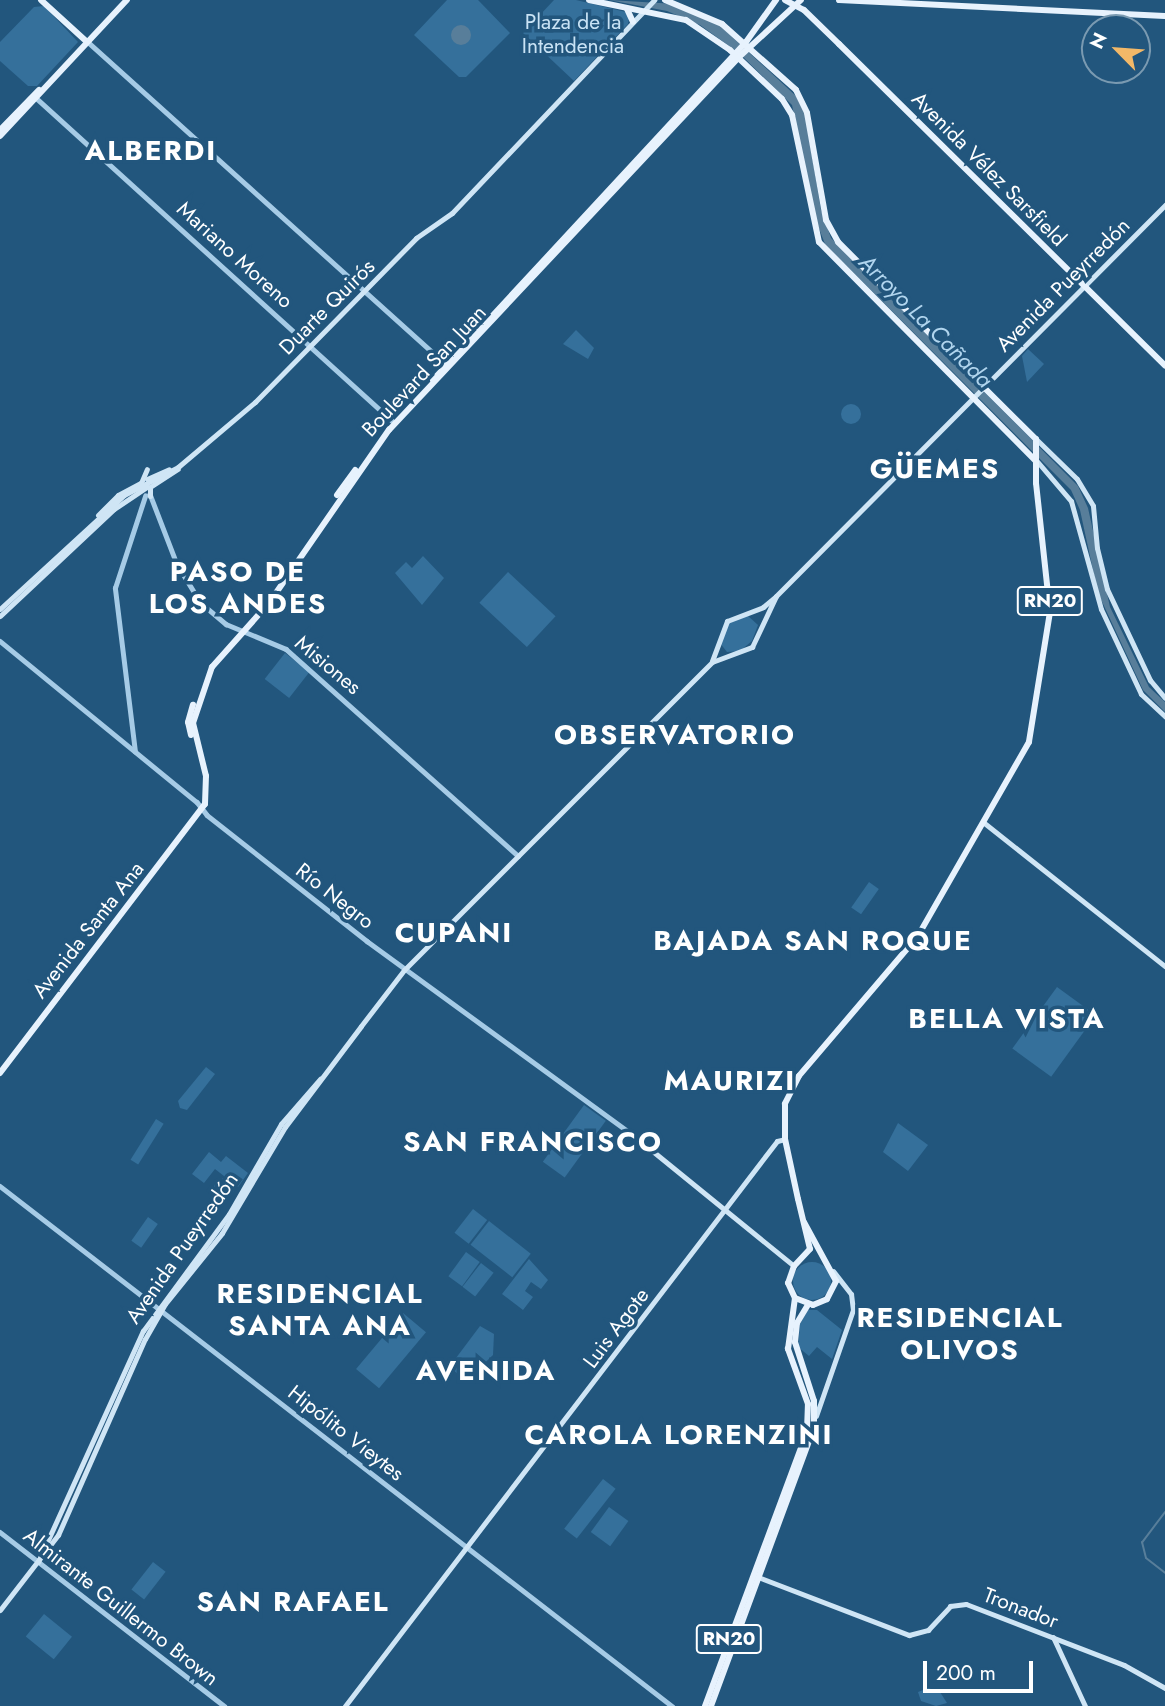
<!DOCTYPE html>
<meta charset="utf-8">
<style>
body{margin:0}
#map{position:relative;width:1165px;height:1706px;overflow:hidden;background:#22567d;font-family:Jost,sans-serif}
div>[style]{position:absolute}
[style*='--x']{left:calc(var(--x)*1px);top:calc(var(--y)*1px);width:calc(var(--w)*1px);rotate:calc(var(--a)*1deg)}
.green>*{inset:0;background:#35709b;transform-origin:0 0}
.round{border-radius:50%}
.water>*{inset:0;background:#587e9a}
.stream>*{height:2px;margin:-1px;padding:0 1px;transform-origin:1px;border-radius:1px;background:#587e9a}
.tertiary>*{height:4.5px;margin:-2.25px;padding:0 2.25px;transform-origin:2.25px;border-radius:2.25px;background:#a6cbe6}
.secondary>*{height:5px;margin:-2.5px;padding:0 2.5px;transform-origin:2.5px;border-radius:2.5px;background:#cfe5f5}
.primary>*{height:6px;margin:-3px;padding:0 3px;transform-origin:3px;border-radius:3px;background:#e7f2fd}
.secondary-bridge>*{height:5px;margin:-2.5px;padding:0 2.5px;transform-origin:2.5px;border-radius:2.5px;background:#cfe5f5}
span{translate:-50% -50%;white-space:nowrap;text-align:center;line-height:1.15;-webkit-text-stroke:7px #22567d;paint-order:stroke}
.shield-label span{padding:2px 5px;background:#22567d;border:2px solid;border-radius:5px;-webkit-text-stroke-width:0}
.shield-label{font-size:19px;color:#fff;font-weight:700}
.park-label{font-size:21px;color:#c9e3f5}
.street-label{font-size:21px;color:#fff}
.water-label{font-size:23px;color:#b1d5ee;font-style:italic}
.district-label{font-size:28px;color:#fff;font-weight:700;letter-spacing:2px}
.north{position:absolute;left:1081px;top:14px;width:70px;height:70px;box-sizing:border-box;background:#22567d;border:2px solid #7a9ab1;border-radius:50%;rotate:295deg;font-size:19px;font-weight:700;line-height:28px;text-align:center;color:#fff}
.north::after{content:'';display:block;margin:auto;width:24px;height:32px;background:#f2b868;clip-path:polygon(50% 0,100% 100%,50% 72%,0 100%)}
.scale{position:absolute;left:923px;top:1661px;width:110px;height:32px;box-sizing:border-box;border:4px solid #fff;border-top:0;padding-left:9px;font-size:21px;line-height:24px;white-space:nowrap;color:#fff;-webkit-text-stroke:5px #22567d;paint-order:stroke}
</style>
<div id="map">
<div class="green">
<div style="clip-path:polygon(447px 0,478px 0,510px 33px,466px 77px,459px 77px,414px 35px)"></div>
<div style="clip-path:polygon(554px 0,576px 0,630px 13px,628px 24px,574px 81px,523px 33px)"></div>
<div style="clip-path:polygon(44px 6px,78px 42px,37px 86px,28px 86px,0 61px,0 42px,34px 7px)"></div>
<div style="clip-path:polygon(576px 330px,594px 348px,588px 359px,563px 344px)"></div>
<div style="clip-path:polygon(1028px 349px,1044px 364px,1027px 382px,1022px 356px)"></div>
<div class="round" style="left:841px;top:404px;width:20px;height:20px"></div>
<div style="clip-path:polygon(423px 556px,444px 578px,422px 605px,395px 573px,406px 562px,412px 568px)"></div>
<div style="left:508px;top:572px;width:65px;height:42px;rotate:43deg"></div>
<div style="clip-path:polygon(747px 615px,758px 625px,752px 641px,740px 651px,727px 652px,720px 643px,728px 623px)"></div>
<div style="left:285px;top:653px;width:31px;height:33px;rotate:38deg"></div>
<div style="left:869px;top:882px;width:12px;height:31px;rotate:35deg"></div>
<div style="left:1057px;top:987px;width:48px;height:76px;rotate:36deg"></div>
<div style="clip-path:polygon(206px 1067px,215px 1074px,187px 1110px,180px 1108px,178px 1101px)"></div>
<div style="left:584px;top:1105px;width:27px;height:70px;rotate:36deg"></div>
<div style="left:156px;top:1119px;width:9px;height:48px;rotate:32deg"></div>
<div style="clip-path:polygon(898px 1123px,928px 1145px,908px 1171px,883px 1152px)"></div>
<div style="clip-path:polygon(209px 1152px,221px 1162px,226px 1156px,248px 1173px,238px 1187px,215px 1169px,204px 1183px,192px 1174px)"></div>
<div class="round" style="left:214px;top:1178px;width:20px;height:20px"></div>
<div style="left:473px;top:1209px;width:18px;height:30px;rotate:38deg"></div>
<div style="left:148px;top:1217px;width:12px;height:29px;rotate:35deg"></div>
<div style="left:489px;top:1221px;width:53px;height:30px;rotate:38deg"></div>
<div style="left:466px;top:1252px;width:17px;height:30px;rotate:36deg"></div>
<div style="clip-path:polygon(529px 1259px,548px 1280px,541px 1289px,531px 1282px,525px 1291px,533px 1297px,523px 1310px,502px 1294px)"></div>
<div class="round" style="left:793px;top:1262px;width:38px;height:38px"></div>
<div style="left:481px;top:1263px;width:16px;height:30px;rotate:38deg"></div>
<div style="clip-path:polygon(808px 1310px,817px 1310px,842px 1330px,832px 1359px,817px 1347px,809px 1356px,798px 1347px,800px 1324px)"></div>
<div style="left:403px;top:1313px;width:30px;height:73px;rotate:40deg"></div>
<div style="clip-path:polygon(480px 1326px,494px 1334px,493px 1355px,465px 1382px,450px 1366px)"></div>
<div style="left:603px;top:1479px;width:16px;height:63px;rotate:38deg"></div>
<div style="left:609px;top:1507px;width:24px;height:31px;rotate:36deg"></div>
<div style="left:153px;top:1562px;width:16px;height:35px;rotate:38deg"></div>
<div style="left:44px;top:1614px;width:36px;height:29px;rotate:39deg"></div>
<div style="clip-path:polygon(928px 1688px,940px 1692px,947px 1703px,936px 1706px,921px 1701px,918px 1692px)"></div>
</div>
<div class="water">
<div style="clip-path:polygon(609px 0,676px 4px,717px 23px,796px 96px,805px 114px,821px 210px,831px 238px,1078px 486px,1088px 508px,1110px 607px,1149px 687px,1165px 702px,1165px 712px,1143px 690px,1098px 593px,1080px 510px,1071px 490px,825px 244px,815px 218px,792px 105px,739px 53px,700px 25px,667px 11px)"></div>
<div class="round" style="left:451px;top:25px;width:20px;height:20px"></div>
</div>
<div class="stream">
<div style="--x:1165;--y:1512;--w:38;--a:127"></div>
<div style="--x:1142;--y:1542;--w:16;--a:76"></div>
<div style="--x:1146;--y:1558;--w:24;--a:38"></div>
</div>
<div class="tertiary">
<div style="--x:88;--y:42;--w:484;--a:42"></div>
<div style="--x:34;--y:96;--w:484;--a:42.2"></div>
<div style="--x:150;--y:494;--w:75;--a:68.9"></div>
<div style="--x:177;--y:564;--w:46;--a:58.4"></div>
<div style="--x:201;--y:603;--w:33;--a:40"></div>
<div style="--x:226;--y:624;--w:65;--a:22.6"></div>
<div style="--x:286;--y:649;--w:311;--a:41.7"></div>
<div style="--x:0;--y:641;--w:254;--a:39.3"></div>
<div style="--x:197;--y:802;--w:16;--a:52"></div>
<div style="--x:207;--y:815;--w:204;--a:38.2"></div>
<div style="--x:367;--y:941;--w:331;--a:36.1"></div>
<div style="--x:135;--y:752;--w:165;--a:-97"></div>
<div style="--x:115;--y:588;--w:97;--a:-71.9"></div>
<div style="--x:0;--y:1186;--w:850;--a:37.73"></div>
<div style="--x:0;--y:1532;--w:284;--a:37.8"></div>
</div>
<div class="secondary">
<div style="--x:1036;--y:439;--w:57;--a:44.3"></div>
<div style="--x:1077;--y:479;--w:31;--a:59"></div>
<div style="--x:1093;--y:506;--w:42;--a:84.6"></div>
<div style="--x:1097;--y:548;--w:42;--a:76.3"></div>
<div style="--x:1107;--y:589;--w:101;--a:64.7"></div>
<div style="--x:1150;--y:680;--w:23;--a:50"></div>
<div style="--x:1036;--y:460;--w:54;--a:49.5"></div>
<div style="--x:1071;--y:501;--w:112;--a:74.5"></div>
<div style="--x:1101;--y:609;--w:94;--a:64.8"></div>
<div style="--x:1141;--y:694;--w:33;--a:43"></div>
<div style="--x:178;--y:467;--w:101;--a:-40.2"></div>
<div style="--x:255;--y:402;--w:230;--a:-45.5"></div>
<div style="--x:416;--y:238;--w:44;--a:-34.8"></div>
<div style="--x:452;--y:213;--w:294;--a:-46.5"></div>
<div style="--x:147;--y:479;--w:24;--a:-24"></div>
<div style="--x:150;--y:496;--w:9;--a:-90"></div>
<div style="--x:150;--y:487;--w:33;--a:-33"></div>
<div style="--x:98;--y:515;--w:28;--a:-45"></div>
<div style="--x:118;--y:495;--w:26;--a:-28"></div>
<div style="--x:141;--y:483;--w:15;--a:-67"></div>
<div style="--x:0;--y:609;--w:168;--a:-42.6"></div>
<div style="--x:0;--y:616;--w:156;--a:-43.2"></div>
<div style="--x:114;--y:509;--w:40;--a:-34"></div>
<div style="--x:712;--y:661;--w:43;--a:-69.4"></div>
<div style="--x:727;--y:621;--w:39;--a:-21"></div>
<div style="--x:763;--y:607;--w:17;--a:-40"></div>
<div style="--x:776;--y:596;--w:552;--a:-45.15"></div>
<div style="--x:983;--y:822;--w:232;--a:38.4"></div>
<div style="--x:634;--y:1136;--w:206;--a:39.1"></div>
<div style="--x:816;--y:1416;--w:112;--a:-70.8"></div>
<div style="--x:853;--y:1310;--w:16;--a:-97"></div>
<div style="--x:851;--y:1294;--w:29;--a:-128"></div>
<div style="--x:38;--y:1562;--w:254;--a:-65.6"></div>
<div style="--x:143;--y:1331;--w:145;--a:-53.7"></div>
<div style="--x:229;--y:1214;--w:104;--a:-60"></div>
<div style="--x:281;--y:1124;--w:60;--a:-49.1"></div>
<div style="--x:758;--y:1577;--w:162;--a:21"></div>
<div style="--x:909;--y:1635;--w:20;--a:-15"></div>
<div style="--x:928;--y:1630;--w:33;--a:-47"></div>
<div style="--x:950;--y:1606;--w:16;--a:-7"></div>
<div style="--x:966;--y:1604;--w:169;--a:21.1"></div>
<div style="--x:1124;--y:1665;--w:47;--a:29.3"></div>
<div style="--x:0;--y:1610;--w:95;--a:-52.3"></div>
<div style="--x:58;--y:1535;--w:214;--a:-66.1"></div>
<div style="--x:145;--y:1339;--w:40;--a:-60.3"></div>
<div style="--x:165;--y:1304;--w:91;--a:-51.2"></div>
<div style="--x:222;--y:1233;--w:123;--a:-59.3"></div>
<div style="--x:285;--y:1127;--w:126;--a:-53"></div>
<div style="--x:361;--y:1026;--w:71;--a:-52.5"></div>
<div style="--x:404;--y:970;--w:436;--a:-45"></div>
<div style="--x:712;--y:662;--w:43;--a:-20.6"></div>
<div style="--x:752;--y:647;--w:56;--a:-64.8"></div>
<div style="--x:1053;--y:1637;--w:76;--a:65.1"></div>
<div style="--x:345;--y:1706;--w:711;--a:-52.6"></div>
<div style="--x:777;--y:1141;--w:8;--a:-14"></div>
</div>
<div class="primary">
<div style="--x:41;--y:0;--w:62;--a:42.4"></div>
<div style="--x:589;--y:0;--w:99;--a:11.7"></div>
<div style="--x:686;--y:20;--w:53;--a:34.3"></div>
<div style="--x:730;--y:50;--w:71;--a:43.3"></div>
<div style="--x:782;--y:99;--w:19;--a:58"></div>
<div style="--x:792;--y:115;--w:130;--a:78"></div>
<div style="--x:819;--y:242;--w:307;--a:45.3"></div>
<div style="--x:665;--y:0;--w:62;--a:22.8"></div>
<div style="--x:722;--y:24;--w:99;--a:41.7"></div>
<div style="--x:796;--y:90;--w:25;--a:64"></div>
<div style="--x:807;--y:113;--w:109;--a:79.9"></div>
<div style="--x:826;--y:220;--w:25;--a:61"></div>
<div style="--x:838;--y:242;--w:279;--a:44.9"></div>
<div style="--x:1036;--y:439;--w:44;--a:90"></div>
<div style="--x:1036;--y:483;--w:130;--a:83.8"></div>
<div style="--x:1050;--y:612;--w:132;--a:99.2"></div>
<div style="--x:1029;--y:742;--w:224;--a:119.8"></div>
<div style="--x:918;--y:936;--w:184;--a:130.4"></div>
<div style="--x:799;--y:1076;--w:31;--a:117"></div>
<div style="--x:785;--y:1104;--w:35;--a:90"></div>
<div style="--x:785;--y:1139;--w:61;--a:77.8"></div>
<div style="--x:798;--y:1199;--w:51;--a:76.5"></div>
<div style="--x:810;--y:1249;--w:23;--a:133"></div>
<div style="--x:794;--y:1266;--w:18;--a:109"></div>
<div style="--x:788;--y:1283;--w:17;--a:65"></div>
<div style="--x:795;--y:1298;--w:19;--a:21"></div>
<div style="--x:813;--y:1305;--w:15;--a:-23"></div>
<div style="--x:827;--y:1299;--w:20;--a:-63"></div>
<div style="--x:836;--y:1281;--w:67;--a:-118.5"></div>
<div style="--x:785;--y:0;--w:21;--a:28"></div>
<div style="--x:804;--y:10;--w:49;--a:44.2"></div>
<div style="--x:839;--y:44;--w:458;--a:44.6"></div>
<div style="--x:839;--y:0;--w:326;--a:2.8"></div>
<div style="--x:627;--y:9;--w:14;--a:65"></div>
<div style="--x:0;--y:130;--w:56;--a:-45.7"></div>
<div style="--x:0;--y:136;--w:186;--a:-47"></div>
<div style="--x:433;--y:380;--w:461;--a:-47.2"></div>
<div style="--x:746;--y:42;--w:52;--a:-54.5"></div>
<div style="--x:337;--y:495;--w:31;--a:-54"></div>
<div style="--x:191;--y:735;--w:13;--a:-103"></div>
<div style="--x:188;--y:722;--w:18;--a:-74"></div>
<div style="--x:0;--y:1073;--w:338;--a:-52.7"></div>
<div style="--x:205;--y:804;--w:28;--a:-88"></div>
<div style="--x:206;--y:776;--w:55;--a:-103.8"></div>
<div style="--x:193;--y:723;--w:59;--a:-71.3"></div>
<div style="--x:212;--y:667;--w:86;--a:-48.3"></div>
<div style="--x:269;--y:603;--w:211;--a:-55.3"></div>
<div style="--x:389;--y:430;--w:511;--a:-46.82"></div>
<div style="--x:739;--y:57;--w:84;--a:-42.6"></div>
<div style="--x:705;--y:1706;--w:293;--a:-69.6"></div>
<div style="--x:807;--y:1431;--w:27;--a:-88"></div>
<div style="--x:808;--y:1404;--w:59;--a:-110"></div>
<div style="--x:788;--y:1349;--w:51;--a:-82.2"></div>
<div style="--x:711;--y:1706;--w:296;--a:-69.7"></div>
<div style="--x:814;--y:1428;--w:27;--a:-90"></div>
<div style="--x:814;--y:1401;--w:62;--a:-107.9"></div>
<div style="--x:795;--y:1342;--w:19;--a:-84"></div>
<div style="--x:797;--y:1323;--w:21;--a:-59"></div>
</div>
<div class="secondary-bridge">
<div style="--x:124;--y:495;--w:61;--a:-27.4"></div>
</div>
<div class="shield-label">
<span style="left:1050px;top:601px">RN20</span>
<span style="left:729px;top:1639px">RN20</span>
</div>
<div class="park-label">
<span style="left:573px;top:34px">Plaza de la<br>Intendencia</span>
</div>
<div class="street-label">
<span style="left:989px;top:169px;rotate:45deg">Avenida Vélez Sarsfield</span>
<span style="left:235px;top:255px;rotate:42deg">Mariano Moreno</span>
<span style="left:1063px;top:285px;rotate:-45deg">Avenida Pueyrredón</span>
<span style="left:327px;top:307px;rotate:-45deg">Duarte Quirós</span>
<span style="left:424px;top:371px;rotate:-47deg">Boulevard San Juan</span>
<span style="left:328px;top:665px;rotate:40deg">Misiones</span>
<span style="left:335px;top:896px;rotate:38deg">Río Negro</span>
<span style="left:88px;top:930px;rotate:-52deg">Avenida Santa Ana</span>
<span style="left:182px;top:1248px;rotate:-55deg">Avenida Pueyrredón</span>
<span style="left:616px;top:1328px;rotate:-53deg">Luis Agote</span>
<span style="left:346px;top:1433px;rotate:38deg">Hipólito Vieytes</span>
<span style="left:121px;top:1607px;rotate:38deg">Almirante Guillermo Brown</span>
<span style="left:1021px;top:1608px;rotate:21deg">Tronador</span>
</div>
<div class="water-label">
<span style="left:926px;top:321px;rotate:45deg">Arroyo La Cañada</span>
</div>
<div class="district-label">
<span style="left:151px;top:151px">ALBERDI</span>
<span style="left:935px;top:469px">GÜEMES</span>
<span style="left:238px;top:588px">PASO DE<br>LOS ANDES</span>
<span style="left:675px;top:735px">OBSERVATORIO</span>
<span style="left:454px;top:933px">CUPANI</span>
<span style="left:813px;top:941px">BAJADA SAN ROQUE</span>
<span style="left:1007px;top:1019px">BELLA VISTA</span>
<span style="left:730px;top:1081px">MAURIZI</span>
<span style="left:533px;top:1142px">SAN FRANCISCO</span>
<span style="left:320px;top:1310px">RESIDENCIAL<br>SANTA ANA</span>
<span style="left:960px;top:1334px">RESIDENCIAL<br>OLIVOS</span>
<span style="left:486px;top:1371px">AVENIDA</span>
<span style="left:679px;top:1435px">CAROLA LORENZINI</span>
<span style="left:293px;top:1602px">SAN RAFAEL</span>
</div>
<div class="north">N</div>
<div class="scale">200 m</div>
</div>
